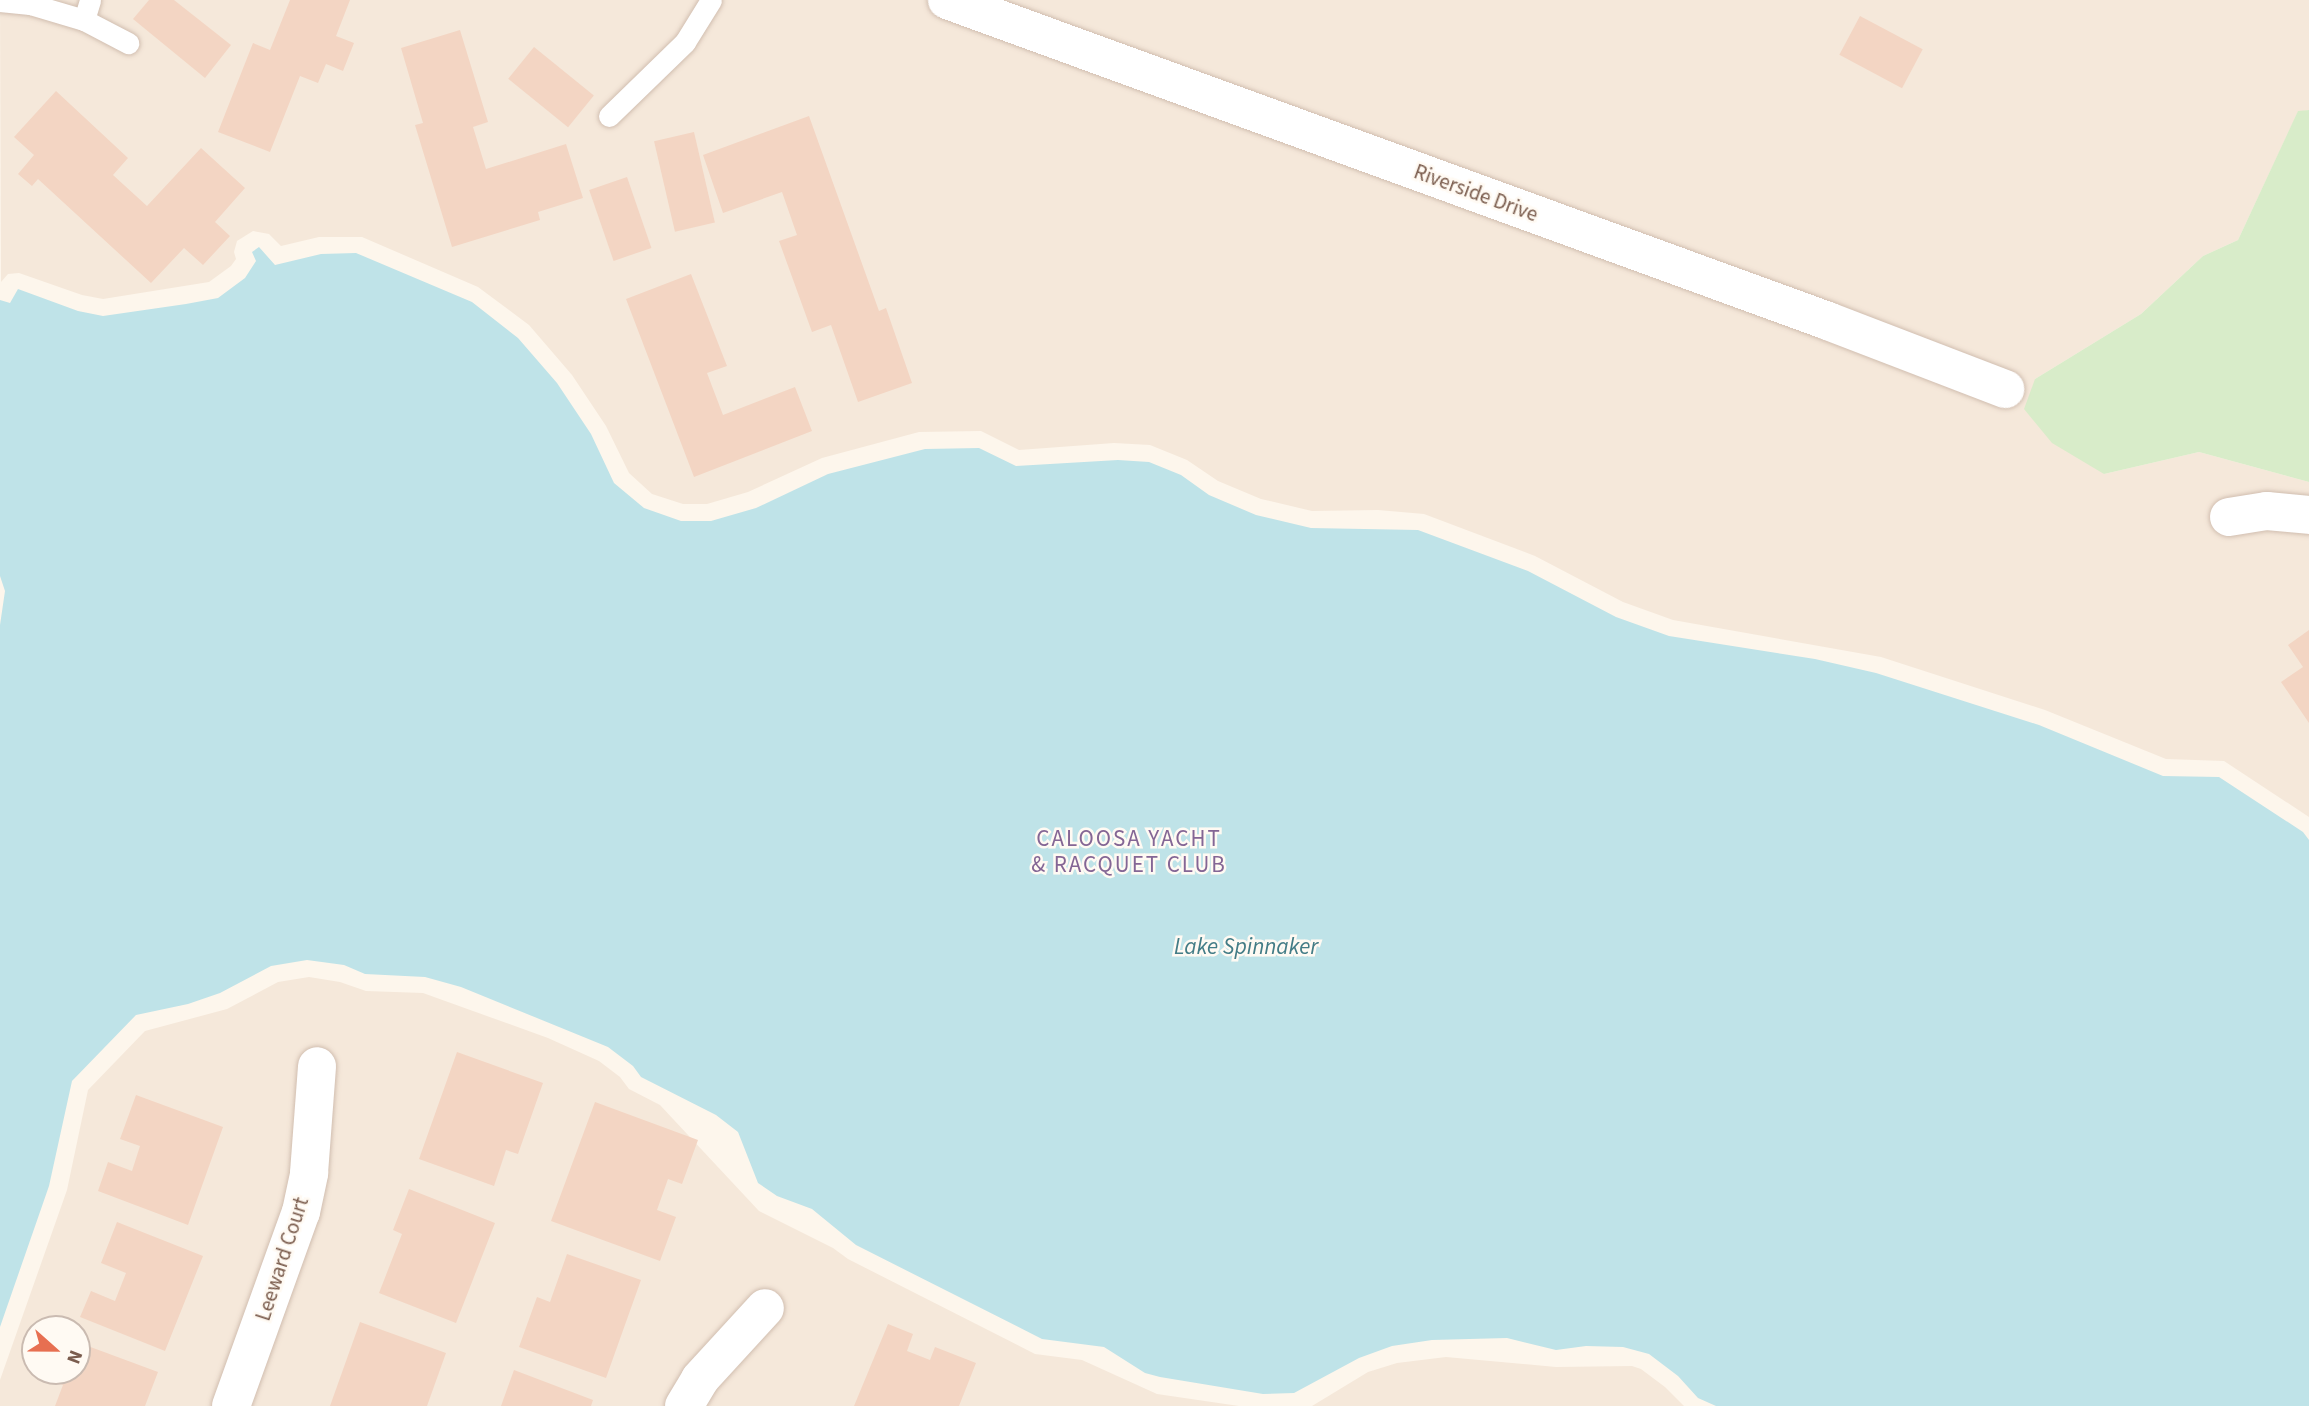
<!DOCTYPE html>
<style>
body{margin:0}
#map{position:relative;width:2309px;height:1406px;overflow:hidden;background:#fdf6ec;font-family:"Source Sans 3",sans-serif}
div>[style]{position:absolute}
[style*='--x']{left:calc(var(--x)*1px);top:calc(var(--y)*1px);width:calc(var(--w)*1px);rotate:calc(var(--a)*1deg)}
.residential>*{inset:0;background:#f5e8da}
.green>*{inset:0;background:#d8ecc9}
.water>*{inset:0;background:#bfe3e8}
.building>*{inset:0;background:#f3d5c3;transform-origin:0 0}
.roads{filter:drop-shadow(0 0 2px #d1beb0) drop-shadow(0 0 2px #d1beb0)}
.lane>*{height:21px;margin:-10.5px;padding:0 10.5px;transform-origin:10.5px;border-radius:10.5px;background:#fff}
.street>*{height:38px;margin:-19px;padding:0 19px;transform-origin:19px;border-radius:19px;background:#fff}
span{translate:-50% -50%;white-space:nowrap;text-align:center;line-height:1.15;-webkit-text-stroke:5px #fffaf3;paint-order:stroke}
.street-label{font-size:21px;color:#7a5c4d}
.neighbourhood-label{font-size:23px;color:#846695;letter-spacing:2px}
.water-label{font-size:23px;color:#437c86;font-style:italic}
.north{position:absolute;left:21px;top:1315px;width:70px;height:70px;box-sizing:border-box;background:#fffaf3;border:2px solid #cabbb1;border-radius:50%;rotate:111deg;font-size:19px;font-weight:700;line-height:28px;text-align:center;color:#7a5c4d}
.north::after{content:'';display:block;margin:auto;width:24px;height:32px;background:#e76f51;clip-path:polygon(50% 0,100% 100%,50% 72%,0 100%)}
</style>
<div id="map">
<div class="residential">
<div style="clip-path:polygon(0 0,2309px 0,2309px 110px,2298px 112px,2238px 240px,2203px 256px,2141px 314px,2035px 379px,2104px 474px,2199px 452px,2309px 482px,2309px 817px,2224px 761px,2166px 759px,2045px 710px,1881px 657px,1673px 620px,1623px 602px,1535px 556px,1424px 514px,1378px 510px,1312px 511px,1261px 499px,1218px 481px,1187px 460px,1150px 445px,1114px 443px,1019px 450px,981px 431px,919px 432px,822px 458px,748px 492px,707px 504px,683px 504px,652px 494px,629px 473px,606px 426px,572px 375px,529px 325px,478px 287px,362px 237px,319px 237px,281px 246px,269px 234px,253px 231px,237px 241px,234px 252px,236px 259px,231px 266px,209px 282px,103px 299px,82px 295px,19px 273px,8px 274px,1px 282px)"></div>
<div style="clip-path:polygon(evenodd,309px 977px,340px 982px,366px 991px,423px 993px,548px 1038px,599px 1061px,620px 1077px,629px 1089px,660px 1105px,759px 1211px,833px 1248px,848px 1259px,1035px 1354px,1082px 1360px,1157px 1394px,1239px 1406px,0 1406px,0 1380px,67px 1190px,88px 1090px,145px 1031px,227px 1009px,278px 982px,309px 977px,35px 1329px,77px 1329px,77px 1371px,35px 1371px,35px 1329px)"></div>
<div style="clip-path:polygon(1446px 1357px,1556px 1367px,1632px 1366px,1641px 1369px,1665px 1387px,1684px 1406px,1312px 1406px,1368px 1372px,1397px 1363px)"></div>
</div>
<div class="green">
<div style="clip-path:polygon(2309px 110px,2309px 482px,2199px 452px,2104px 474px,2052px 443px,2024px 409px,2035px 379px,2141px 314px,2203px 256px,2238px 240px,2298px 111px)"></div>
</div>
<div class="water">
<div style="clip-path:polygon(259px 247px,275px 265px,321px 254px,356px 253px,472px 302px,518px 338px,557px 383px,591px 434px,614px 483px,644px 508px,681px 521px,711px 521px,756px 508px,828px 474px,925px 449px,979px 448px,1016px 466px,1118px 460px,1149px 462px,1181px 475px,1209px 495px,1256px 515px,1311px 528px,1418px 530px,1528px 571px,1616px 617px,1669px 636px,1815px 659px,1876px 673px,2039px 725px,2163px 776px,2219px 777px,2303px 832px,2309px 840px,2309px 1406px,1716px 1406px,1698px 1398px,1678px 1376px,1649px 1354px,1623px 1347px,1586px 1346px,1556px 1350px,1507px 1338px,1432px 1340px,1392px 1346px,1359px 1358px,1294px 1393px,1263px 1394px,1160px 1377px,1145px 1373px,1104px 1347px,1042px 1339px,856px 1245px,812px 1209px,777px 1196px,758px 1183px,738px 1132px,716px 1115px,641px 1077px,633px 1066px,608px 1047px,461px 987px,425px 977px,365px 974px,344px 965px,307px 960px,271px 966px,220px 993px,188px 1004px,136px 1015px,72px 1081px,49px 1186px,0 1327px,0 625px,5px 591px,0 576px,0 300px,10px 303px,18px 289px,78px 311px,103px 316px,186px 304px,218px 298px,245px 278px,256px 261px,252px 252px)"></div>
</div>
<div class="building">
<div style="clip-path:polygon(149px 0,174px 0,231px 45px,205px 78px,133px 19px)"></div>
<div style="clip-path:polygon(290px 0,350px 0,336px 36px,354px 43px,343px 71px,326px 64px,318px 83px,300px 76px,270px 152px,218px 132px,253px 43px,270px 50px)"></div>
<div style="left:1860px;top:16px;width:71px;height:44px;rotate:28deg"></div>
<div style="clip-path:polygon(460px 30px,488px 122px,473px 127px,486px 169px,566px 144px,583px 198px,538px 212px,540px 220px,452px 247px,415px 125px,423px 123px,401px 48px)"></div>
<div style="left:534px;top:47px;width:77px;height:41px;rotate:39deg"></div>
<div style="clip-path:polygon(56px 91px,128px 158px,113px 175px,147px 206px,201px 148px,245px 188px,215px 222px,230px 236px,203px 265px,184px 248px,151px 283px,38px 179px,32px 186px,18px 174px,34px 155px,14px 137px)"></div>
<div style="clip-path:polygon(809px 116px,879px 311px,886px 308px,912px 383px,858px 402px,831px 325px,812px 332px,779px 241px,797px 235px,782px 192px,723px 213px,703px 155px)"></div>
<div style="left:694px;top:132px;width:93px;height:41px;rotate:77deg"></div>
<div style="left:627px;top:177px;width:75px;height:40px;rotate:71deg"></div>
<div style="clip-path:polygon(691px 274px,727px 366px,707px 373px,723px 415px,795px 387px,812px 431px,694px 477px,626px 299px)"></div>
<div style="clip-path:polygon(2309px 630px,2309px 723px,2281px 682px,2303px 667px,2288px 645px)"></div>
<div style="clip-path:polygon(457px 1052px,543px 1083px,518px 1154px,506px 1150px,494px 1186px,419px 1159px)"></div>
<div style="clip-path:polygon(136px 1095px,223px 1127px,188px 1225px,98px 1191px,108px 1162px,132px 1171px,140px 1146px,120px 1139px)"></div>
<div style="clip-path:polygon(595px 1102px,698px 1140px,682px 1184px,668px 1179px,657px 1210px,676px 1217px,660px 1261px,551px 1221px)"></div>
<div style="clip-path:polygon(409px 1189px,495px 1223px,456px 1323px,379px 1293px,402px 1234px,393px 1230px)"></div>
<div style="clip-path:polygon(117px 1222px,203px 1256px,165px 1351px,80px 1317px,91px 1291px,115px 1301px,126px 1273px,101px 1263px)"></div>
<div style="clip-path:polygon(567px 1254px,641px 1280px,606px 1378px,519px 1347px,537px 1297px,550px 1302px)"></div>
<div style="clip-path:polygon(360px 1322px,446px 1353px,427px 1406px,330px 1406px)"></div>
<div style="clip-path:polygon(888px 1324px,913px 1334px,907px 1351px,930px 1360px,935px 1347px,976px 1363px,959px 1406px,854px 1406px)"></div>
<div style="clip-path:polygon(77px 1342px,158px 1372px,145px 1406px,55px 1406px,63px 1385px,34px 1374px,35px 1371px,77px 1371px)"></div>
<div style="clip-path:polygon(514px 1370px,593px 1400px,591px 1406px,501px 1406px)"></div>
</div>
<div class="roads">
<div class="lane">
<div style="--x:0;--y:1;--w:30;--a:6"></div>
<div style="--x:30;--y:4;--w:56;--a:16.5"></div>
<div style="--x:84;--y:20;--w:21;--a:-73"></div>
<div style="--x:84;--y:20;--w:50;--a:27.6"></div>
<div style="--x:609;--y:116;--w:106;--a:-44.2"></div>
<div style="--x:685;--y:42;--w:49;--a:-58.2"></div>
</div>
<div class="street">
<div style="--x:947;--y:0;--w:938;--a:20.02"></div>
<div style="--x:1828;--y:321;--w:190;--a:21"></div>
<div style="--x:2229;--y:517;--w:38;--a:-9"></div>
<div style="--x:2267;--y:511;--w:42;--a:5.4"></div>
<div style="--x:231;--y:1406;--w:206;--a:-70.2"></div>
<div style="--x:301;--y:1212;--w:40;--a:-78"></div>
<div style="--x:309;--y:1173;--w:107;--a:-85.7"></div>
<div style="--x:684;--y:1406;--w:31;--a:-59"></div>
<div style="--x:700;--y:1379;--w:96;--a:-47.5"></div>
</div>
</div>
<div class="street-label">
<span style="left:1476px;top:193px;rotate:20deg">Riverside Drive</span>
<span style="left:282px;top:1259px;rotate:-72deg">Leeward Court</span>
</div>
<div class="neighbourhood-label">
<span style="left:1129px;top:852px">CALOOSA YACHT<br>&amp; RACQUET CLUB</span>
</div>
<div class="water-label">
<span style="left:1246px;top:947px">Lake Spinnaker</span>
</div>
<div class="north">N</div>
</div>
